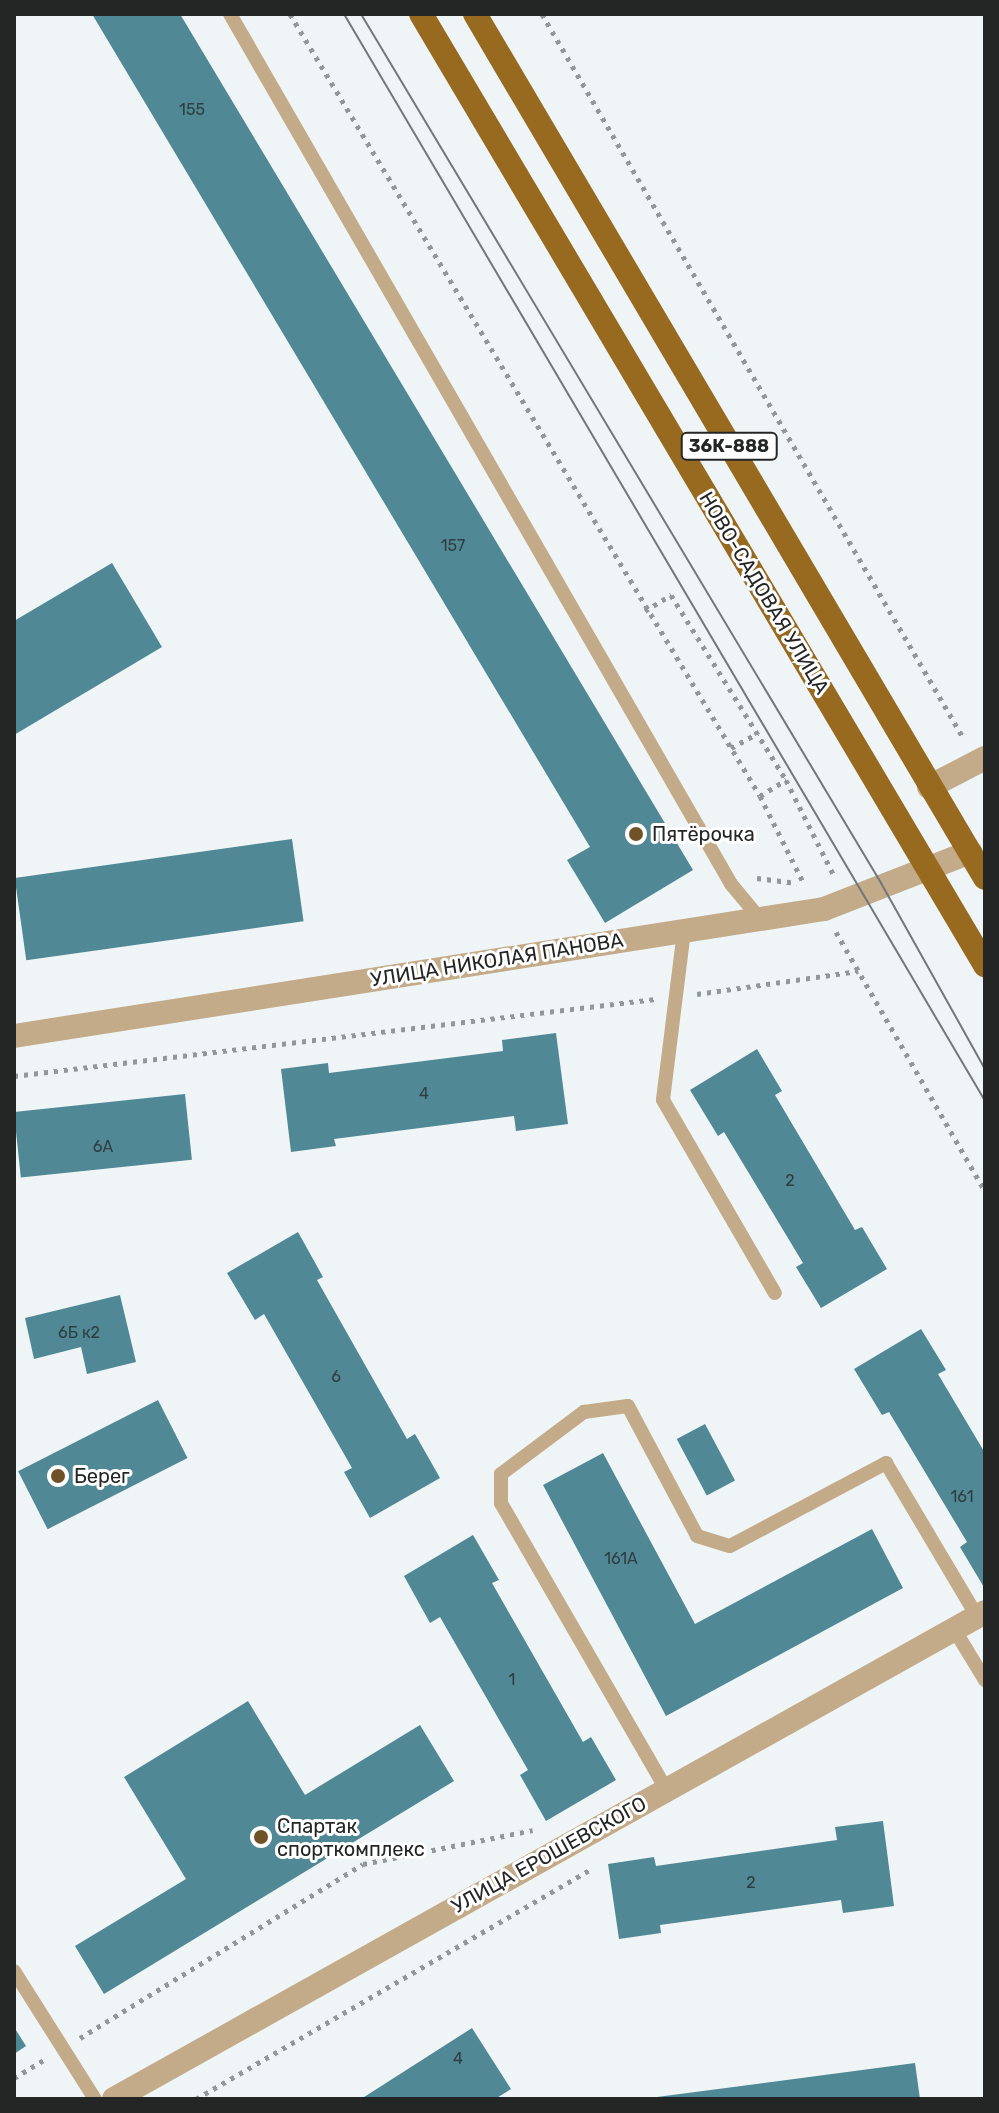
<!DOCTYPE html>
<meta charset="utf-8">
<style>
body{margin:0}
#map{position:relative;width:999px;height:2113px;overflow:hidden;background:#eff5f7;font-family:Rubik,sans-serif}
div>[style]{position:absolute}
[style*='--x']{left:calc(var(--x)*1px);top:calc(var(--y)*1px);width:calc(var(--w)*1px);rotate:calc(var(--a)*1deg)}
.building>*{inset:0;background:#508895;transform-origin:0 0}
.path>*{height:5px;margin-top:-2.5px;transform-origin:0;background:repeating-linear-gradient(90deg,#939798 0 4px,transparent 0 10px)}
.service>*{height:14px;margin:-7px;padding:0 7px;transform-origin:7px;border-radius:7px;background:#c3aa88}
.minor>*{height:24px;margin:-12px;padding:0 12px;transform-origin:12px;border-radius:12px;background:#c3aa88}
.primary>*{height:24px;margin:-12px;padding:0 12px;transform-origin:12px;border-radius:12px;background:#976a20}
.tram>*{height:2px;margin:-1px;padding:0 1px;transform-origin:1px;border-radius:1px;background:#737778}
.dots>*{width:22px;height:22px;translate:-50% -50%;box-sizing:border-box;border:4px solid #fff;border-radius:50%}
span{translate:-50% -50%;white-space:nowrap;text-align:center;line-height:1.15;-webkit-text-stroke:6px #fff;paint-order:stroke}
.number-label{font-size:16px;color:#2f3e42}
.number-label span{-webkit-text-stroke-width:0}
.shield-label span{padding:2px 6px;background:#fff;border:2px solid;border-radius:6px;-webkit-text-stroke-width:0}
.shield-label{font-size:18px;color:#242626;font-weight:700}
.street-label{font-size:20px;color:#242626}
.poi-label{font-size:20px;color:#242626}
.left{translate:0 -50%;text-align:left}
.frame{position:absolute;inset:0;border:16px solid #242626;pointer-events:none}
</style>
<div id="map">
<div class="building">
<div style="clip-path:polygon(92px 14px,180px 14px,693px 870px,605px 923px,567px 860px,590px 847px)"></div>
<div style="clip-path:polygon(112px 563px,162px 647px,14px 735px,14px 621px)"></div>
<div style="left:292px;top:839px;width:83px;height:280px;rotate:82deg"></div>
<div style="clip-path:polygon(556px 1033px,568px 1124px,516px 1131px,514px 1116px,334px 1139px,336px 1146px,291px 1152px,281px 1069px,328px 1063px,329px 1073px,503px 1051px,502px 1040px)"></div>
<div style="clip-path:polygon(757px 1049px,782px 1091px,775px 1095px,855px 1230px,862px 1227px,887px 1269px,821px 1308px,796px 1267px,803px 1263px,724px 1132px,718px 1136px,690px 1090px)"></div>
<div style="left:185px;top:1094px;width:66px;height:172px;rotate:84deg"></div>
<div style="clip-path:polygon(298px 1232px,323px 1277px,317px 1280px,407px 1439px,415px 1434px,440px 1478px,370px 1518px,344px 1472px,352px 1468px,264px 1314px,255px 1320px,227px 1273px)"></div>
<div style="clip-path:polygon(120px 1295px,136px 1362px,87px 1374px,81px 1347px,34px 1359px,25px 1318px)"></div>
<div style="clip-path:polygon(921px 1329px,946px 1370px,938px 1374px,985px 1453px,985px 1589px,960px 1547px,967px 1542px,889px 1412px,882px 1415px,854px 1369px)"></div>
<div style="left:158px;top:1400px;width:65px;height:157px;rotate:63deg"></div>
<div style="left:705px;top:1424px;width:64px;height:32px;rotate:62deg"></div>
<div style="clip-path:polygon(603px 1453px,695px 1624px,872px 1529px,903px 1588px,666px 1716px,543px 1485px)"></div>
<div style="clip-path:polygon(473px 1535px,499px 1580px,492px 1583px,583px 1742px,591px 1737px,616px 1780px,546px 1821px,520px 1775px,528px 1770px,440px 1617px,430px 1623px,404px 1576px)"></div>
<div style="clip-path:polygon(248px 1701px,305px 1795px,420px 1725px,454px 1781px,104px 1994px,75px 1946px,186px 1879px,124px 1777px)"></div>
<div style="clip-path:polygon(883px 1821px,894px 1906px,843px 1913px,841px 1900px,660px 1925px,661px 1933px,619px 1939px,608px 1864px,654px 1857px,656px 1866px,837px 1840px,835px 1827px)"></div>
<div style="clip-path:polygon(14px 2027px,26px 2046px,14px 2054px)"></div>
<div style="clip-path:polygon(472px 2028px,511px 2089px,495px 2099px,361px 2099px)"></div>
<div style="clip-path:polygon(915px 2063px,920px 2099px,657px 2099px,657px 2097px)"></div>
</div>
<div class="path">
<div style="--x:290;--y:14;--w:912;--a:58.99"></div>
<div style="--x:760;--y:796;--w:98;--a:63.4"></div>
<div style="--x:542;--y:14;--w:839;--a:59.8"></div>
<div style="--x:645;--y:611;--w:31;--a:-32"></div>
<div style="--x:671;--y:595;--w:218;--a:58.1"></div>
<div style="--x:786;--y:780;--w:107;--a:63.4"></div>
<div style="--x:731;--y:748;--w:31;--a:-29"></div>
<div style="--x:760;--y:796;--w:31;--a:-32"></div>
<div style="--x:757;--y:878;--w:40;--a:7.1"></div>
<div style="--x:836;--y:932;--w:299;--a:60.1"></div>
<div style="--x:697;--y:994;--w:163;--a:-8.1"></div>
<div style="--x:14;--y:1076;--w:646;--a:-6.85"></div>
<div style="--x:80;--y:2038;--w:332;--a:-31.6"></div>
<div style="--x:363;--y:1864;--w:173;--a:-11.3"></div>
<div style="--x:14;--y:2078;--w:35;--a:-31"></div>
<div style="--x:196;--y:2099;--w:459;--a:-30.2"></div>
</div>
<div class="service">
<div style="--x:230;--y:14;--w:1004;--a:60.06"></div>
<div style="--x:731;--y:884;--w:47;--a:50.2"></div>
<div style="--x:684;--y:931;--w:170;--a:97.1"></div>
<div style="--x:663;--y:1100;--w:223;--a:59.9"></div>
<div style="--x:954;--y:1629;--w:60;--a:58.7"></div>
<div style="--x:666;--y:1789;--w:330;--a:-120"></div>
<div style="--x:501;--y:1503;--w:29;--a:-90"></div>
<div style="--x:501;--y:1474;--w:104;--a:-36.8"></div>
<div style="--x:584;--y:1412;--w:44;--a:-7.8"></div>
<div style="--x:628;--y:1406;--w:147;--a:62"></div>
<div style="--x:697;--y:1536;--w:34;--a:17"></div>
<div style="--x:730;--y:1546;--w:177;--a:-28"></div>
<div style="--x:886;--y:1463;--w:178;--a:59.3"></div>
<div style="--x:14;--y:1971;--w:151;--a:57.7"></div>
</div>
<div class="minor">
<div style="--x:929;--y:787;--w:63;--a:-27.4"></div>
<div style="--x:14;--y:1036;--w:820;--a:-8.91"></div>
<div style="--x:824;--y:909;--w:157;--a:-21.3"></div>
<div style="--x:114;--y:2099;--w:998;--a:-29.21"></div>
</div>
<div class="primary">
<div style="--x:421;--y:14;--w:1106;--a:59.33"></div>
<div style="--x:475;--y:14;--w:1003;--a:59.45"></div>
</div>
<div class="tram">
<div style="--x:344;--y:14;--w:1262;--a:59.47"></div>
<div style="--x:361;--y:14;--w:1013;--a:59.1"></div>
<div style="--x:881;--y:883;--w:213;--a:60.8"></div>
</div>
<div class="dots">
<div style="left:636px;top:834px;background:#6f5226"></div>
<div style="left:58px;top:1476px;background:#6f5226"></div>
<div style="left:261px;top:1837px;background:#6f5226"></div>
</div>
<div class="number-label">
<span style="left:192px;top:110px">155</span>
<span style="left:453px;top:546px">157</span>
<span style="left:424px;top:1094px">4</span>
<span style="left:103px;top:1147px">6А</span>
<span style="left:790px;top:1181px">2</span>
<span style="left:79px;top:1333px">6Б к2</span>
<span style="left:336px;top:1377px">6</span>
<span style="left:962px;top:1497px">161</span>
<span style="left:621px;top:1559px">161А</span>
<span style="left:512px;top:1680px">1</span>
<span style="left:751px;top:1883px">2</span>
<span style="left:458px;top:2059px">4</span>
</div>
<div class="shield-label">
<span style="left:729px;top:446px">36К-888</span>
</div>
<div class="street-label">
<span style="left:764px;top:593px;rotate:59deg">НОВО-САДОВАЯ УЛИЦА</span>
<span style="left:497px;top:960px;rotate:-9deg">УЛИЦА НИКОЛАЯ ПАНОВА</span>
<span style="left:549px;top:1855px;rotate:-29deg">УЛИЦА ЕРОШЕВСКОГО</span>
</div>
<div class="poi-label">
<span class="left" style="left:652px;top:834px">Пятёрочка</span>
<span class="left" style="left:74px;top:1476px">Берег</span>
<span class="left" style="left:277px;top:1838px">Спартак<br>спорткомплекс</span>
</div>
<div class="frame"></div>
</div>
